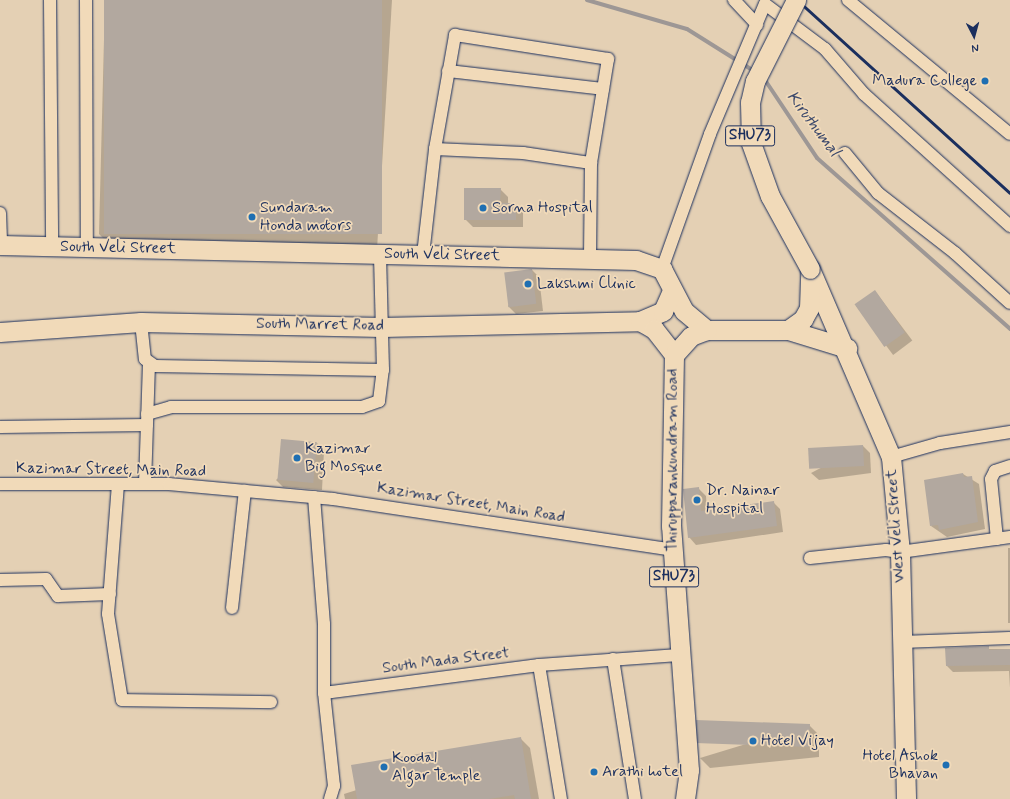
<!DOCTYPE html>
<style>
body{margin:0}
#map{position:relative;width:1010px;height:799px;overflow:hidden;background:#e4d0b4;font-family:Mynerve,sans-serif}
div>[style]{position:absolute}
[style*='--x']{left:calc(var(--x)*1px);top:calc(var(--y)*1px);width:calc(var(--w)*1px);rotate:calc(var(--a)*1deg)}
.shadow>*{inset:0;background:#0003;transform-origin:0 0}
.stream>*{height:4px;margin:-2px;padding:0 2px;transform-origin:2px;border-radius:2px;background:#9d9795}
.building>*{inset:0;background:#b2a89f;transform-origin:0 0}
.roads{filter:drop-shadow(0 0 1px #1b2f5e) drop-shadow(0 0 1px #1b2f5e)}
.street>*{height:12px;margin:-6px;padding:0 6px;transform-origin:6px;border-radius:6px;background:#f1dab9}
.primary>*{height:19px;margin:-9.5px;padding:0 9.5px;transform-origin:9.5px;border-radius:9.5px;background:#f1dab9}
.rail>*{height:3px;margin:-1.5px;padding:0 1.5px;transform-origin:1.5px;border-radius:1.5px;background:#1b2f5e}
.bridges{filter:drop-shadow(0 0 1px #1b2f5e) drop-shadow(0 0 1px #1b2f5e)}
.primary-bridge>*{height:19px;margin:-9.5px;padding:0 9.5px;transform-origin:9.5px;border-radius:9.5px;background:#f1dab9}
.dots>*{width:11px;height:11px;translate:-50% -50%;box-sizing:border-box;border:2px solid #f1dab9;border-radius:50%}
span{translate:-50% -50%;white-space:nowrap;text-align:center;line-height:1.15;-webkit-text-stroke:3.5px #f1dab9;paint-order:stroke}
.shield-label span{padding:1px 3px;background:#f1dab9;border:1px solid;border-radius:3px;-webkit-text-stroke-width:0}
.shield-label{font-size:15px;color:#1b2f5e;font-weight:700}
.poi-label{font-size:16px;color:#1b2f5e}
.right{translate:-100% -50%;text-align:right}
.left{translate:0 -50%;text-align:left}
.street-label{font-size:16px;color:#1b2f5e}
.water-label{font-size:17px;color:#3c496c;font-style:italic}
.north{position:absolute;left:954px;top:16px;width:40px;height:40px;-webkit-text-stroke:3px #f1dab9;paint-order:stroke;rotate:174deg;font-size:11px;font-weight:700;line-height:16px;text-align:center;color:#1b2f5e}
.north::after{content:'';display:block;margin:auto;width:14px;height:18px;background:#1b2f5e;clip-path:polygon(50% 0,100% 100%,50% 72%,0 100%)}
</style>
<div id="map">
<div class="shadow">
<div style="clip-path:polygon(105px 0,392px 0,377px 249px,109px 244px,99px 234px)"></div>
<div style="clip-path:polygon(500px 189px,508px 197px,508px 204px,516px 204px,523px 212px,523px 227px,473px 227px,465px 219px)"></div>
<div style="clip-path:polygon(532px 270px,539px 277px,543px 311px,516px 314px,508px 306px)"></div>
<div style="left:875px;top:291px;width:62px;height:24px;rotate:53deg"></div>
<div style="clip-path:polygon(317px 443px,324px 451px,322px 490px,283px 487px,276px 480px)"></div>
<div style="clip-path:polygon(863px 446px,870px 453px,871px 473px,819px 480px,811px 473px)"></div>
<div style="clip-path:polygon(963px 474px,979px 484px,985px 529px,947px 537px,931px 526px)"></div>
<div style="clip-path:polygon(699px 489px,706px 496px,707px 511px,773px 502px,780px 509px,783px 532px,696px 545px,689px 537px)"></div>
<div style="left:1008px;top:548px;width:2px;height:75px"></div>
<div style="clip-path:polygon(946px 649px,1010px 649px,1010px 688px,1009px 671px,953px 672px,947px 666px)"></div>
<div style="clip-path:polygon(809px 725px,819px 735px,819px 757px,710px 768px,700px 758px)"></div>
<div style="clip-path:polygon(520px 738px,530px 748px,539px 799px,345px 799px,344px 794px)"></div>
</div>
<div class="stream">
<div style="--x:587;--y:0;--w:104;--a:16.2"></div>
<div style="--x:687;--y:29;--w:79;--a:32.1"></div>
<div style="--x:763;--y:77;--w:97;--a:56.3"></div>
<div style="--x:817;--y:158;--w:258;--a:41.5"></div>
</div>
<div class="building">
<div style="left:104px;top:0;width:278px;height:234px"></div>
<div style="clip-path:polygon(464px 188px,501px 188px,500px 203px,516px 203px,516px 220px,464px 220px)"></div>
<div style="left:532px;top:269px;width:35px;height:28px;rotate:83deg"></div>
<div style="left:875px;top:290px;width:52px;height:25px;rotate:55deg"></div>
<div style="left:281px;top:439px;width:36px;height:41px;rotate:5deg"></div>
<div style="left:863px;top:445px;width:21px;height:55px;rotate:87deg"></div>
<div style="clip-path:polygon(963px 473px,964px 477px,972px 476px,978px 522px,939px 530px,938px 525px,930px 526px,924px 480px)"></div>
<div style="clip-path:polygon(699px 487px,701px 511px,774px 501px,777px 526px,688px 538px,683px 489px)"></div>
<div style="clip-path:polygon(989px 646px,989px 650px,1010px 649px,1010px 665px,946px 666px,945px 648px)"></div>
<div style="left:810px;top:724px;width:23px;height:114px;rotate:92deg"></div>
<div style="clip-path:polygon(521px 737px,531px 799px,515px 799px,514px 795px,489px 799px,357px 799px,351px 765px)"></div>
</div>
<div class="roads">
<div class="street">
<div style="--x:50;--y:0;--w:246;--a:89.5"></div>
<div style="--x:86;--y:0;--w:247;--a:89.8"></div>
<div style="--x:734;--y:0;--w:34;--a:47"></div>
<div style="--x:848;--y:0;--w:210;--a:39.6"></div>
<div style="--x:448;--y:71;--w:156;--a:6.6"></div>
<div style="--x:435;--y:149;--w:116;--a:-80"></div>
<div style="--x:455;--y:35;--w:155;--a:8.9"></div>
<div style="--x:608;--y:59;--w:105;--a:99.3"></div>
<div style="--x:845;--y:153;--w:52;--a:50.5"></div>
<div style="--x:878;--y:193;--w:98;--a:37.9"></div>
<div style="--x:955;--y:253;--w:74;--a:42.3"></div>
<div style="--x:0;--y:213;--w:32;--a:88"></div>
<div style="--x:423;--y:255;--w:107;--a:-83.5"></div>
<div style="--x:435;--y:149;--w:88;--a:2.6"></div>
<div style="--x:523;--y:153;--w:69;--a:8.4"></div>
<div style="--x:591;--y:163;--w:96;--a:90.6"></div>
<div style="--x:662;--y:269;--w:143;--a:-70.4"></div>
<div style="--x:710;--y:134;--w:141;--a:-67.1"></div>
<div style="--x:765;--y:4;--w:75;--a:36.9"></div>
<div style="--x:825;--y:49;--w:60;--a:49.1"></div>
<div style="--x:864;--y:94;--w:197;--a:42.1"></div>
<div style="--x:141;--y:322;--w:37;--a:84"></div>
<div style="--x:145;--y:359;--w:12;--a:35"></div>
<div style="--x:155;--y:366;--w:228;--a:1"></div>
<div style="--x:147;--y:414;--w:25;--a:-16"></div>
<div style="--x:171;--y:407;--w:191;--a:0"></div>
<div style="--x:362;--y:407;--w:18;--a:-19"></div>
<div style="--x:379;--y:401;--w:31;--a:-83"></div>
<div style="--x:383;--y:370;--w:116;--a:-91.5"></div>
<div style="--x:0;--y:427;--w:147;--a:-0.8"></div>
<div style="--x:891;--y:457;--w:51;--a:-15.9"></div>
<div style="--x:940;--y:443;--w:71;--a:-8.9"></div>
<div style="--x:0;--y:484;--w:169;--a:0"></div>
<div style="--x:169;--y:484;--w:165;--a:5.2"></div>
<div style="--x:333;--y:499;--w:344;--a:8.5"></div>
<div style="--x:118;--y:484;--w:130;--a:94.4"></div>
<div style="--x:108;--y:614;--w:87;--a:80.8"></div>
<div style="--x:122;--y:700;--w:149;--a:0.8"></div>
<div style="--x:145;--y:484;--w:121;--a:-88.1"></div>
<div style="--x:314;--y:497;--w:127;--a:85.5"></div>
<div style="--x:324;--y:624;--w:69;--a:90"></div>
<div style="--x:997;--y:539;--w:60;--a:-95.7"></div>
<div style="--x:991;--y:479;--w:9;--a:-63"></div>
<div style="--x:995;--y:471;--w:16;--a:-18"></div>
<div style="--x:810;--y:558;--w:76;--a:-6"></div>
<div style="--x:886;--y:550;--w:14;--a:8"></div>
<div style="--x:900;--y:552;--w:111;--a:-7.8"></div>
<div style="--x:0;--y:580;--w:46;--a:-1.2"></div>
<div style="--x:46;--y:579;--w:21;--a:55"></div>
<div style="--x:58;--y:596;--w:52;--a:-2.2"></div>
<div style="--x:232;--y:608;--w:118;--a:-83.7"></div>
<div style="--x:901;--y:642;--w:109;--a:-2.1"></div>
<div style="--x:613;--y:659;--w:142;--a:81.1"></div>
<div style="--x:539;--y:665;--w:136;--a:80.7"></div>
<div style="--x:330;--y:799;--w:14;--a:-73"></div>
<div style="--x:334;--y:786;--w:94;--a:-96.1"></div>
<div style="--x:324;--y:693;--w:217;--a:-7.4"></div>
<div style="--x:539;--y:665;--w:140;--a:-4.1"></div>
</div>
<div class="primary">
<div style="--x:0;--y:245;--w:636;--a:1.35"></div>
<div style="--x:636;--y:260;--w:28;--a:19"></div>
<div style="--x:662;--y:269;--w:47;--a:62.4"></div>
<div style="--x:684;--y:311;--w:30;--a:40"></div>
<div style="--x:707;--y:330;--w:81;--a:0"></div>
<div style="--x:788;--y:330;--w:62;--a:17"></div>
<div style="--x:810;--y:269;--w:205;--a:66.7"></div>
<div style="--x:891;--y:457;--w:95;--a:84.6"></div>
<div style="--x:900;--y:552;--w:247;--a:88.6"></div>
<div style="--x:640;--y:321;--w:25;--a:-23"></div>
<div style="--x:663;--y:311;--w:22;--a:-66"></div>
<div style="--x:788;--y:330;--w:19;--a:-36"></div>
<div style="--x:803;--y:319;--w:13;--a:-61"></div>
<div style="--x:809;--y:308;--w:34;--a:-88"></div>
<div style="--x:0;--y:332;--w:141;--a:-4.1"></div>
<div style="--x:141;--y:322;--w:241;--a:1.2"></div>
<div style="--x:382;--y:327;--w:258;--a:-1.3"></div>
<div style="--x:640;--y:321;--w:16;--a:30"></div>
<div style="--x:654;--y:329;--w:33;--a:52"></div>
<div style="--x:685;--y:799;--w:29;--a:-82"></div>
<div style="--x:689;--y:770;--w:245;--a:-94.2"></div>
<div style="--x:671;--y:526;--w:171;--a:-89"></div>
<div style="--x:674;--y:355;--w:25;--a:-48"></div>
<div style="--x:691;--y:336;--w:17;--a:-21"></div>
</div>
</div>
<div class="rail">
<div style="--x:797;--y:0;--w:287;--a:42.2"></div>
</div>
<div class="bridges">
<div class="primary-bridge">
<div style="--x:796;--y:0;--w:91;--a:116.8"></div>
<div style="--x:755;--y:81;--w:22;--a:103"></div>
<div style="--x:750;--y:102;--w:41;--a:88.6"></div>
<div style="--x:751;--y:143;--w:56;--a:70.3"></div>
<div style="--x:770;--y:196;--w:83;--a:61.3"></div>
</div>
</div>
<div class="dots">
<div style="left:985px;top:81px;background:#1f6fb2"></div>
<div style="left:483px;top:208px;background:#1f6fb2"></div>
<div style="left:252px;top:217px;background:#1f6fb2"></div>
<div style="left:528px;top:284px;background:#1f6fb2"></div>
<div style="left:297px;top:458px;background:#1f6fb2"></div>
<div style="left:697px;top:500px;background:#1f6fb2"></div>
<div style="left:753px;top:741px;background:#1f6fb2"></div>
<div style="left:946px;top:765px;background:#1f6fb2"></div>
<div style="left:384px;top:767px;background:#1f6fb2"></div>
<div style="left:594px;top:772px;background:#1f6fb2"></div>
</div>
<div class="shield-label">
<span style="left:750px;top:136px">SHU73</span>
<span style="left:674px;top:577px">SHU73</span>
</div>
<div class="poi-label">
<span class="right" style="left:977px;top:81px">Madura College</span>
<span class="left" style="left:260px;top:217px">Sundaram<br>Honda motors</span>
<span class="left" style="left:492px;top:208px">Sorna Hospital</span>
<span class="left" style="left:537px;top:284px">Lakshmi Clinic</span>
<span class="left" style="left:305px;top:458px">Kazimar<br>Big Mosque</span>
<span class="left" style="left:706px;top:500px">Dr. Nainar<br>Hospital</span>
<span class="left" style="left:761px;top:741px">Hotel Vijay</span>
<span class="right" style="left:938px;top:765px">Hotel Ashok<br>Bhavan</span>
<span class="left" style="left:392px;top:767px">Koodal<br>Algar Temple</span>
<span class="left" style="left:602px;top:772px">Arathi hotel</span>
</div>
<div class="street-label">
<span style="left:118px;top:248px;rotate:1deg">South Veli Street</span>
<span style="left:442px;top:255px;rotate:1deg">South Veli Street</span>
<span style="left:320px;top:325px;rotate:1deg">South Marret Road</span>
<span style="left:673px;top:460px;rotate:-90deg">Thirupparankundram Road</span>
<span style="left:111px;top:470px;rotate:1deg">Kazimar Street, Main Road</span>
<span style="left:471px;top:503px;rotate:9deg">Kazimar Street, Main Road</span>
<span style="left:896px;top:526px;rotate:-94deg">West Veli Street</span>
<span style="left:446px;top:661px;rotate:-7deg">South Mada Street</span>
</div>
<div class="water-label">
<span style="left:813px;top:124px;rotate:53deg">Kiruthumal</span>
</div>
<div class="north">N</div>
</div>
